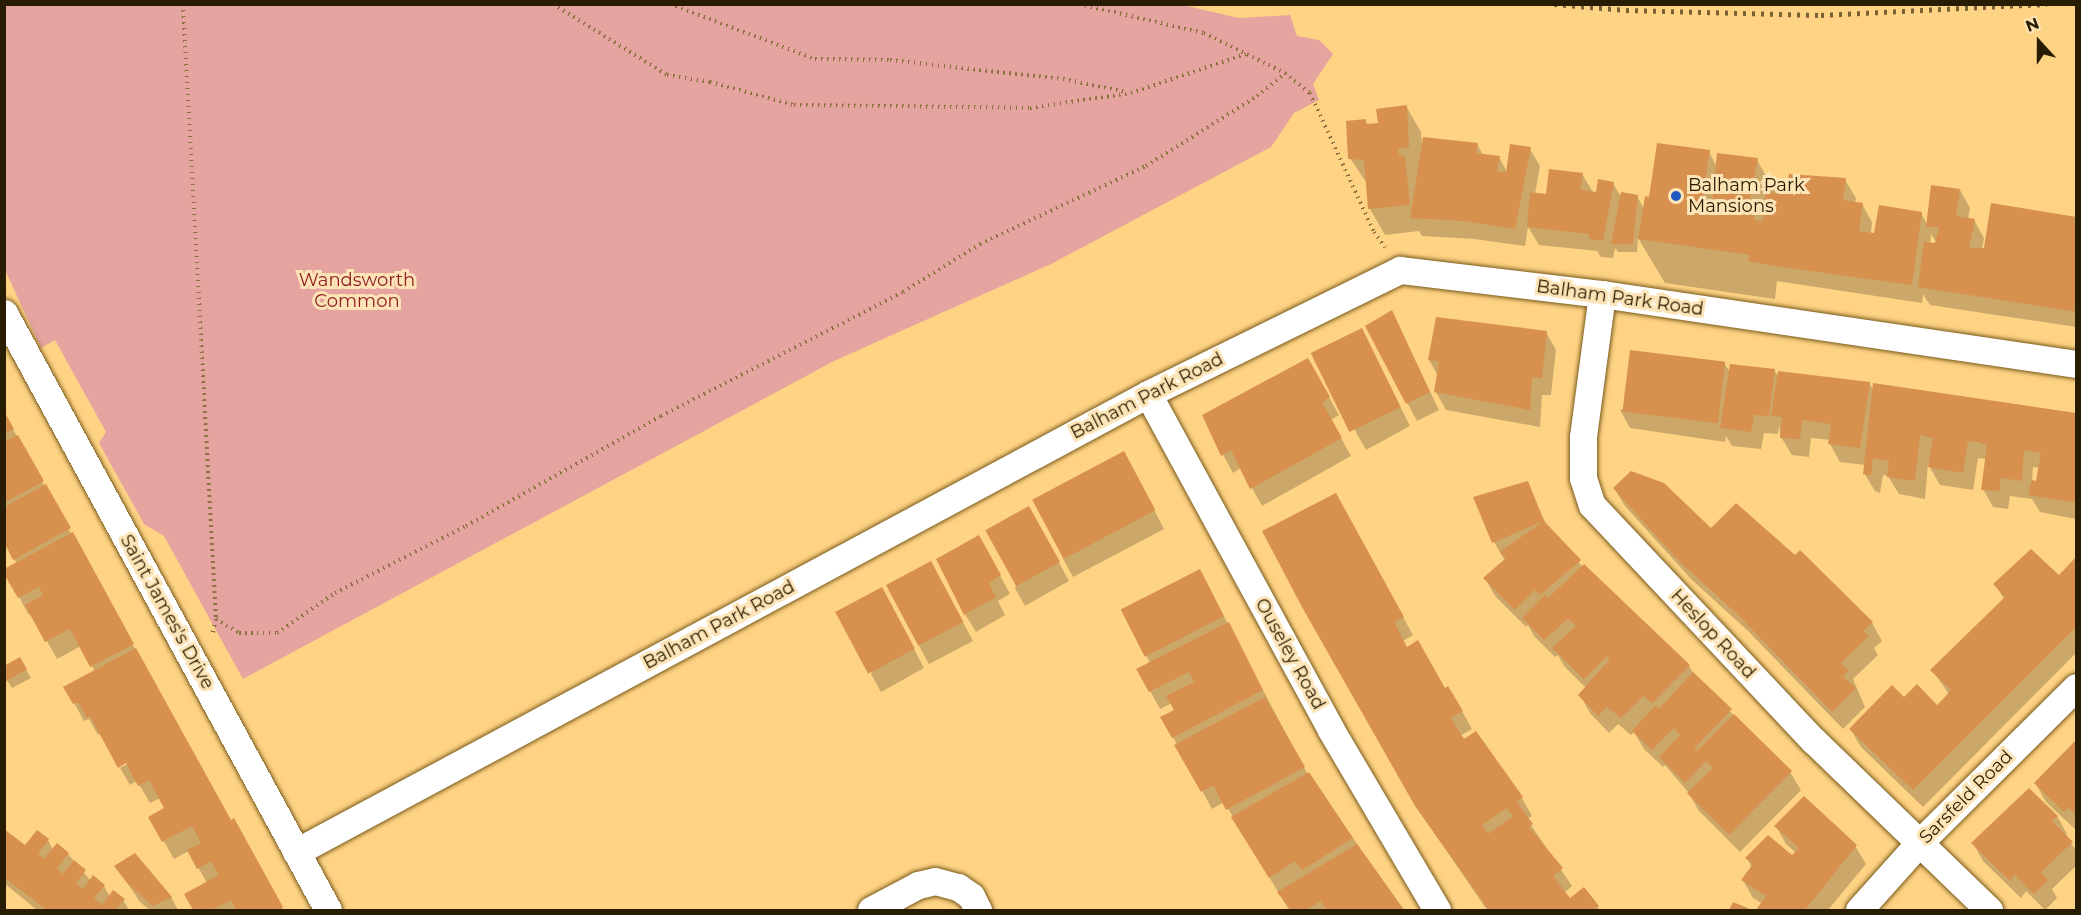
<!DOCTYPE html>
<style>
body{margin:0}
#map{position:relative;width:2081px;height:915px;overflow:hidden;background:#fed384;font-family:Montserrat,sans-serif}
div>[style]{position:absolute}
[style*='--x']{left:calc(var(--x)*1px);top:calc(var(--y)*1px);width:calc(var(--w)*1px);rotate:calc(var(--a)*1deg)}
.green>*{inset:0;background:#e6a4a1}
.shadow>*{inset:0;background:#0003}
.building>*{inset:0;background:#d7904e;transform-origin:0 0}
.path>*{height:4px;margin-top:-2px;transform-origin:0;background:repeating-linear-gradient(90deg,#8c723f 0 1.5px,transparent 0 6px)}
.roads{filter:drop-shadow(0 0 2px #795a1c) drop-shadow(0 0 2px #795a1c)}
.street>*{height:27px;margin:-13.5px;padding:0 13.5px;transform-origin:13.5px;border-radius:13.5px;background:#fff}
.rail>*{height:4.5px;margin-top:-2.25px;transform-origin:0;background:repeating-linear-gradient(90deg,#796134 0 3px,transparent 0 9px)}
.dots>*{width:16px;height:16px;translate:-50% -50%;box-sizing:border-box;border:3px solid #fde4b6;border-radius:50%}
span{translate:-50% -50%;white-space:nowrap;text-align:center;line-height:1.15;-webkit-text-stroke:6px #fde4b6;paint-order:stroke}
.poi-label{font-size:18px;color:#281c03}
.left{translate:0 -50%;text-align:left}
.park-label{font-size:18px;color:#911f29}
.street-label{font-size:18px;color:#281c03}
.frame{position:absolute;inset:0;border:6px solid #281c03;pointer-events:none}
.north{position:absolute;left:2009px;top:12px;width:60px;height:60px;-webkit-text-stroke:4px #fde4b6;paint-order:stroke;rotate:339deg;font-size:16px;font-weight:700;line-height:24px;text-align:center;color:#281c03}
.north::after{content:'';display:block;margin:auto;width:21px;height:27px;background:#281c03;clip-path:polygon(50% 0,100% 100%,50% 72%,0 100%)}
</style>
<div id="map">
<div class="green">
<div style="clip-path:polygon(1183px 5px,1239px 18px,1290px 15px,1297px 36px,1319px 40px,1333px 54px,1313px 84px,1319px 100px,1294px 113px,1271px 147px,1051px 264px,834px 361px,243px 679px,164px 536px,144px 524px,99px 443px,106px 432px,55px 340px,41px 348px,5px 270px,5px 5px)"></div>
</div>
<div class="shadow">
<div style="clip-path:polygon(evenodd,1406px 106px,1421px 132px,1422px 144px,1477px 144px,1483px 155px,1499px 157px,1507px 172px,1530px 149px,1540px 166px,1535px 194px,1547px 196px,1582px 174px,1593px 192px,1597px 194px,1613px 183px,1621px 197px,1637px 196px,1644px 209px,1651px 199px,1709px 152px,1717px 167px,1757px 160px,1777px 195px,1787px 196px,1845px 180px,1856px 198px,1855px 203px,1862px 204px,1872px 222px,1871px 234px,1876px 235px,1921px 213px,1927px 224px,1960px 190px,1970px 208px,1968px 219px,1974px 220px,1984px 238px,1982px 250px,1986px 250px,1992px 205px,2076px 217px,2076px 327px,1930px 305px,1923px 294px,1922px 303px,1777px 281px,1775px 299px,1665px 283px,1638px 238px,1637px 252px,1618px 252px,1615px 248px,1613px 258px,1601px 257px,1597px 251px,1539px 245px,1528px 227px,1525px 246px,1474px 239px,1422px 236px,1419px 231px,1385px 235px,1370px 209px,1368px 185px,1350px 158px,1365px 120px,1368px 125px,1380px 124px,1406px 106px,1931px 234px,1938px 245px,1930px 244px,1931px 234px)"></div>
<div style="clip-path:polygon(1392px 313px,1439px 410px,1417px 421px,1367px 327px)"></div>
<div style="clip-path:polygon(1546px 332px,1556px 350px,1551px 395px,1542px 395px,1540px 427px,1446px 410px,1436px 392px,1438px 376px,1429px 360px)"></div>
<div style="clip-path:polygon(1371px 348px,1410px 426px,1366px 450px,1314px 357px)"></div>
<div style="clip-path:polygon(1308px 360px,1339px 415px,1331px 420px,1351px 456px,1262px 506px,1241px 468px,1233px 473px,1223px 455px)"></div>
<div style="clip-path:polygon(evenodd,1724px 363px,1730px 372px,1774px 370px,1779px 378px,1869px 383px,1874px 391px,1874px 385px,2076px 415px,2076px 519px,2040px 512px,2032px 499px,2010px 496px,2008px 509px,1993px 507px,1983px 489px,1987px 459px,1978px 458px,1973px 490px,1940px 485px,1928px 464px,1925px 499px,1899px 494px,1888px 476px,1883px 475px,1880px 493px,1875px 491px,1864px 473px,1865px 465px,1840px 462px,1830px 444px,1830px 440px,1811px 438px,1809px 457px,1792px 455px,1781px 437px,1779px 426px,1778px 434px,1764px 433px,1761px 449px,1732px 446px,1726px 436px,1725px 442px,1630px 428px,1620px 410px,1724px 363px,2033px 467px,2040px 468px,2037px 483px,2032px 482px,2033px 467px)"></div>
<div style="clip-path:polygon(4px 413px,231px 822px,244px 838px,283px 910px,195px 910px,186px 894px,207px 883px,189px 851px,174px 859px,150px 817px,166px 808px,160px 798px,150px 803px,137px 781px,130px 785px,120px 768px,133px 761px,101px 733px,98px 735px,89px 719px,84px 721px,66px 688px,95px 672px,81px 646px,57px 659px,32px 614px,29px 615px,19px 597px,17px 564px,4px 541px)"></div>
<div style="clip-path:polygon(1134px 471px,1164px 529px,1073px 577px,1063px 559px)"></div>
<div style="clip-path:polygon(1527px 483px,1548px 528px,1583px 567px,1689px 666px,1695px 676px,1790px 772px,1801px 790px,1740px 852px,1699px 811px,1688px 792px,1665px 765px,1663px 767px,1644px 749px,1634px 732px,1631px 735px,1618px 724px,1609px 733px,1590px 713px,1580px 695px,1586px 688px,1564px 666px,1558px 655px,1555px 657px,1534px 636px,1528px 625px,1526px 627px,1495px 596px,1485px 578px,1505px 561px,1494px 542px)"></div>
<div style="clip-path:polygon(1614px 488px,1711px 531px,1872px 623px,1882px 641px,1874px 648px,1878px 655px,1853px 679px,1865px 707px,1843px 729px,1748px 631px,1691px 579px,1625px 506px)"></div>
<div style="clip-path:polygon(1345px 513px,1413px 635px,1403px 641px,1407px 648px,1462px 711px,1472px 729px,1460px 736px,1522px 798px,1532px 816px,1527px 819px,1572px 886px,1564px 893px,1570px 900px,1584px 889px,1600px 910px,1487px 910px,1428px 824px,1417px 806px)"></div>
<div style="clip-path:polygon(1039px 526px,1069px 581px,1025px 606px,1015px 588px)"></div>
<div style="clip-path:polygon(989px 555px,1010px 594px,998px 601px,1005px 615px,976px 632px,965px 614px)"></div>
<div style="clip-path:polygon(2076px 559px,2076px 653px,1923px 807px,1861px 747px,1851px 730px,1904px 699px,1937px 707px,1949px 694px,1932px 670px,2004px 599px,1995px 584px,2059px 577px)"></div>
<div style="clip-path:polygon(941px 581px,973px 641px,929px 664px,919px 646px)"></div>
<div style="clip-path:polygon(1209px 588px,1308px 775px,1404px 910px,1289px 910px,1224px 802px,1212px 809px,1162px 717px,1176px 711px,1172px 703px,1160px 709px,1150px 691px,1150px 663px,1146px 655px)"></div>
<div style="clip-path:polygon(892px 607px,924px 668px,881px 692px,871px 674px)"></div>
<div style="clip-path:polygon(20px 659px,31px 678px,12px 688px,4px 676px,4px 667px)"></div>
<div style="clip-path:polygon(2076px 742px,2076px 828px,2075px 829px,2046px 802px,2036px 784px)"></div>
<div style="clip-path:polygon(2057px 816px,2067px 834px,2065px 836px,2076px 850px,2076px 866px,2052px 889px,2057px 898px,2045px 910px,2026px 891px,2021px 898px,1983px 861px,1973px 843px)"></div>
<div style="clip-path:polygon(1776px 826px,1855px 846px,1866px 864px,1828px 910px,1758px 910px,1763px 904px,1753px 898px,1743px 880px,1752px 868px,1747px 858px,1792px 857px,1796px 853px,1786px 844px)"></div>
<div style="clip-path:polygon(4px 831px,25px 847px,48px 840px,53px 850px,68px 854px,91px 881px,104px 886px,110px 897px,123px 900px,129px 910px,37px 910px,4px 883px)"></div>
<div style="clip-path:polygon(116px 866px,171px 897px,178px 910px,150px 910px,140px 902px)"></div>
</div>
<div class="building">
<div style="clip-path:polygon(1407px 105px,1409px 147px,1398px 149px,1399px 155px,1405px 156px,1410px 205px,1368px 209px,1364px 160px,1348px 159px,1346px 121px,1366px 119px,1366px 124px,1378px 123px,1376px 109px)"></div>
<div style="clip-path:polygon(1423px 137px,1478px 143px,1476px 153px,1500px 156px,1497px 171px,1506px 173px,1510px 144px,1531px 147px,1515px 229px,1463px 221px,1410px 218px)"></div>
<div style="clip-path:polygon(1657px 143px,1710px 150px,1701px 203px,1712px 205px,1717px 153px,1758px 158px,1747px 214px,1755px 216px,1754px 220px,1763px 221px,1766px 192px,1786px 194px,1789px 174px,1846px 178px,1843px 200px,1863px 203px,1859px 231px,1874px 233px,1879px 205px,1922px 212px,1912px 285px,1774px 266px,1748px 261px,1750px 255px,1638px 239px,1645px 196px,1649px 197px)"></div>
<div style="clip-path:polygon(1549px 169px,1583px 173px,1580px 190px,1596px 192px,1598px 179px,1614px 182px,1603px 241px,1589px 239px,1589px 234px,1527px 227px,1530px 192px,1546px 194px)"></div>
<div style="clip-path:polygon(1931px 185px,1960px 189px,1956px 216px,1975px 219px,1969px 248px,1984px 248px,1991px 203px,2076px 217px,2076px 312px,1918px 287px,1924px 242px,1935px 243px,1939px 227px,1926px 227px)"></div>
<div style="clip-path:polygon(1621px 192px,1638px 195px,1633px 244px,1611px 244px)"></div>
<div style="clip-path:polygon(1392px 310px,1430px 392px,1406px 404px,1365px 326px)"></div>
<div style="clip-path:polygon(1436px 317px,1547px 331px,1542px 378px,1532px 377px,1530px 410px,1434px 392px,1439px 361px,1428px 360px)"></div>
<div style="left:1362px;top:328px;width:88px;height:57px;rotate:64deg"></div>
<div style="left:1630px;top:350px;width:96px;height:62px;rotate:7deg"></div>
<div style="clip-path:polygon(1308px 358px,1330px 397px,1322px 402px,1342px 438px,1250px 489px,1231px 450px,1221px 456px,1202px 415px)"></div>
<div style="clip-path:polygon(1730px 364px,1775px 369px,1769px 416px,1754px 415px,1751px 432px,1720px 428px)"></div>
<div style="clip-path:polygon(1778px 371px,1870px 382px,1860px 448px,1828px 444px,1831px 424px,1802px 420px,1800px 439px,1780px 438px,1782px 417px,1771px 416px)"></div>
<div style="clip-path:polygon(1873px 383px,2076px 413px,2076px 503px,2028px 495px,2032px 480px,2036px 481px,2041px 453px,2024px 450px,2022px 481px,2001px 478px,1999px 491px,1981px 490px,1987px 445px,1977px 442px,1968px 441px,1963px 473px,1928px 467px,1933px 438px,1920px 435px,1915px 481px,1887px 477px,1889px 461px,1873px 458px,1871px 476px,1863px 474px)"></div>
<div style="clip-path:polygon(4px 411px,14px 429px,4px 434px)"></div>
<div style="clip-path:polygon(18px 435px,44px 481px,4px 503px,4px 442px)"></div>
<div style="left:1124px;top:451px;width:67px;height:104px;rotate:62deg"></div>
<div style="clip-path:polygon(1631px 471px,1664px 483px,1711px 528px,1736px 503px,1795px 555px,1800px 550px,1873px 622px,1863px 631px,1869px 636px,1841px 663px,1849px 670px,1843px 677px,1856px 688px,1832px 712px,1736px 613px,1679px 561px,1613px 488px)"></div>
<div style="clip-path:polygon(1528px 481px,1544px 521px,1492px 543px,1473px 497px)"></div>
<div style="clip-path:polygon(46px 484px,71px 528px,13px 560px,5px 544px,5px 507px)"></div>
<div style="clip-path:polygon(evenodd,1336px 493px,1404px 617px,1394px 622px,1407px 647px,1418px 640px,1445px 688px,1448px 686px,1463px 711px,1451px 718px,1464px 739px,1476px 731px,1523px 797px,1517px 802px,1533px 824px,1529px 827px,1563px 868px,1553px 876px,1570px 898px,1584px 887px,1599px 906px,1593px 910px,1489px 910px,1415px 806px,1302px 607px,1262px 531px,1336px 493px,1507px 808px,1513px 816px,1488px 834px,1482px 825px,1507px 808px)"></div>
<div style="left:1029px;top:506px;width:64px;height:50px;rotate:61deg"></div>
<div style="clip-path:polygon(1544px 521px,1581px 560px,1540px 595px,1535px 590px,1515px 610px,1483px 578px,1506px 558px,1500px 552px)"></div>
<div style="clip-path:polygon(73px 532px,134px 644px,90px 667px,70px 629px,45px 642px,25px 605px,43px 595px,39px 587px,18px 598px,4px 574px,4px 569px)"></div>
<div style="clip-path:polygon(979px 535px,1001px 575px,989px 583px,996px 597px,964px 615px,936px 559px)"></div>
<div style="clip-path:polygon(2031px 549px,2059px 575px,2076px 557px,2076px 627px,1913px 790px,1849px 729px,1892px 685px,1904px 697px,1917px 684px,1937px 705px,1944px 698px,1951px 690px,1930px 670px,2005px 597px,1993px 584px)"></div>
<div style="left:931px;top:561px;width:69px;height:51px;rotate:62deg"></div>
<div style="clip-path:polygon(1584px 564px,1690px 665px,1652px 703px,1643px 696px,1621px 718px,1607px 707px,1598px 716px,1578px 695px,1610px 659px,1607px 656px,1584px 679px,1552px 648px,1576px 626px,1568px 619px,1544px 640px,1522px 618px,1545px 595px,1548px 598px)"></div>
<div style="left:1200px;top:569px;width:53px;height:89px;rotate:63deg"></div>
<div style="left:882px;top:587px;width:70px;height:53px;rotate:62deg"></div>
<div style="clip-path:polygon(1229px 622px,1263px 690px,1172px 738px,1160px 717px,1174px 710px,1166px 696px,1194px 682px,1189px 672px,1149px 692px,1136px 669px)"></div>
<div style="clip-path:polygon(136px 648px,231px 820px,234px 818px,283px 907px,280px 910px,236px 910px,231px 900px,212px 910px,193px 910px,184px 894px,219px 875px,211px 861px,197px 869px,187px 850px,201px 843px,192px 826px,162px 842px,148px 817px,164px 808px,149px 780px,138px 786px,126px 763px,118px 768px,90px 716px,87px 718px,78px 702px,73px 704px,63px 687px)"></div>
<div style="clip-path:polygon(20px 657px,27px 669px,6px 681px,4px 666px)"></div>
<div style="clip-path:polygon(1693px 672px,1732px 709px,1694px 749px,1697px 751px,1734px 714px,1792px 771px,1729px 835px,1687px 793px,1713px 768px,1706px 761px,1685px 783px,1659px 757px,1680px 735px,1674px 728px,1652px 750px,1632px 731px,1655px 706px,1659px 709px)"></div>
<div style="clip-path:polygon(1265px 697px,1305px 767px,1226px 810px,1213px 785px,1201px 792px,1174px 745px)"></div>
<div style="clip-path:polygon(2076px 740px,2076px 815px,2069px 808px,2064px 812px,2034px 783px)"></div>
<div style="clip-path:polygon(1309px 772px,1353px 838px,1302px 870px,1295px 861px,1269px 878px,1231px 817px)"></div>
<div style="clip-path:polygon(2029px 788px,2058px 816px,2052px 821px,2073px 842px,2041px 872px,2048px 880px,2034px 894px,2015px 875px,2010px 881px,1971px 843px)"></div>
<div style="clip-path:polygon(1804px 796px,1857px 845px,1805px 910px,1756px 910px,1766px 896px,1741px 880px,1753px 864px,1745px 858px,1768px 835px,1792px 855px,1799px 848px,1774px 826px)"></div>
<div style="clip-path:polygon(4px 829px,25px 845px,37px 830px,49px 839px,38px 854px,44px 859px,57px 843px,69px 853px,57px 868px,63px 874px,74px 860px,86px 870px,76px 883px,83px 889px,93px 875px,105px 885px,94px 898px,102px 905px,113px 890px,125px 899px,115px 910px,47px 910px,4px 877px)"></div>
<div style="clip-path:polygon(1357px 844px,1404px 910px,1327px 910px,1320px 901px,1306px 910px,1291px 910px,1277px 892px)"></div>
<div style="clip-path:polygon(135px 853px,172px 897px,153px 906px,128px 884px,114px 866px)"></div>
<div style="clip-path:polygon(1733px 902px,1752px 910px,1729px 910px)"></div>
</div>
<div class="path">
<div style="--x:183;--y:4;--w:616;--a:86.93"></div>
<div style="--x:216;--y:619;--w:17;--a:103"></div>
<div style="--x:553;--y:4;--w:134;--a:31.9"></div>
<div style="--x:667;--y:75;--w:44;--a:9.2"></div>
<div style="--x:710;--y:82;--w:87;--a:15.3"></div>
<div style="--x:794;--y:105;--w:236;--a:0.7"></div>
<div style="--x:1030;--y:108;--w:102;--a:-8.4"></div>
<div style="--x:1131;--y:93;--w:121;--a:-18.7"></div>
<div style="--x:670;--y:4;--w:155;--a:20.8"></div>
<div style="--x:815;--y:59;--w:75;--a:0.8"></div>
<div style="--x:890;--y:60;--w:174;--a:6.3"></div>
<div style="--x:1063;--y:79;--w:65;--a:11.5"></div>
<div style="--x:1079;--y:4;--w:128;--a:13.1"></div>
<div style="--x:1204;--y:33;--w:90;--a:26.3"></div>
<div style="--x:1285;--y:73;--w:32;--a:39"></div>
<div style="--x:1310;--y:93;--w:153;--a:65.3"></div>
<div style="--x:1374;--y:232;--w:19;--a:54"></div>
<div style="--x:216;--y:619;--w:27;--a:31"></div>
<div style="--x:239;--y:633;--w:38;--a:0"></div>
<div style="--x:277;--y:633;--w:70;--a:-34.6"></div>
<div style="--x:335;--y:593;--w:147;--a:-27.1"></div>
<div style="--x:466;--y:526;--w:224;--a:-29.4"></div>
<div style="--x:661;--y:416;--w:272;--a:-27.1"></div>
<div style="--x:903;--y:292;--w:91;--a:-31.9"></div>
<div style="--x:980;--y:244;--w:183;--a:-25.2"></div>
<div style="--x:1146;--y:166;--w:131;--a:-32.2"></div>
<div style="--x:1257;--y:96;--w:36;--a:-39"></div>
</div>
<div class="roads">
<div class="street">
<div style="--x:1602;--y:294;--w:144;--a:97.6"></div>
<div style="--x:1583;--y:437;--w:41;--a:90"></div>
<div style="--x:1583;--y:478;--w:28;--a:72"></div>
<div style="--x:1592;--y:505;--w:323;--a:46.8"></div>
<div style="--x:1813;--y:740;--w:245;--a:44"></div>
<div style="--x:4;--y:313;--w:679;--a:61.51"></div>
<div style="--x:1148;--y:394;--w:383;--a:61.4"></div>
<div style="--x:1331;--y:730;--w:209;--a:59.5"></div>
<div style="--x:296;--y:852;--w:967;--a:-28.26"></div>
<div style="--x:1148;--y:394;--w:281;--a:-26.2"></div>
<div style="--x:1400;--y:270;--w:203;--a:6.8"></div>
<div style="--x:1602;--y:294;--w:479;--a:8.4"></div>
<div style="--x:871;--y:910;--w:53;--a:-28"></div>
<div style="--x:918;--y:885;--w:17;--a:-13"></div>
<div style="--x:935;--y:881;--w:24;--a:15"></div>
<div style="--x:958;--y:887;--w:16;--a:35"></div>
<div style="--x:971;--y:896;--w:16;--a:63"></div>
<div style="--x:1859;--y:910;--w:90;--a:-48.2"></div>
<div style="--x:1919;--y:843;--w:221;--a:-44.8"></div>
</div>
</div>
<div class="rail">
<div style="--x:1554;--y:4;--w:72;--a:4.8"></div>
<div style="--x:1626;--y:10;--w:195;--a:1.5"></div>
<div style="--x:1821;--y:15;--w:226;--a:-2.8"></div>
</div>
<div class="dots">
<div style="left:1676px;top:196px;background:#1e56c2"></div>
</div>
<div class="poi-label">
<span class="left" style="left:1688px;top:196px">Balham Park<br>Mansions</span>
</div>
<div class="park-label">
<span style="left:357px;top:291px">Wandsworth<br>Common</span>
</div>
<div class="street-label">
<span style="left:1620px;top:298px;rotate:8deg">Balham Park Road</span>
<span style="left:1147px;top:396px;rotate:-27deg">Balham Park Road</span>
<span style="left:167px;top:612px;rotate:61deg">Saint James's Drive</span>
<span style="left:719px;top:625px;rotate:-28deg">Balham Park Road</span>
<span style="left:1713px;top:634px;rotate:47deg">Heslop Road</span>
<span style="left:1290px;top:654px;rotate:61deg">Ouseley Road</span>
<span style="left:1966px;top:797px;rotate:-45deg">Sarsfeld Road</span>
</div>
<div class="frame"></div>
<div class="north">N</div>
</div>
